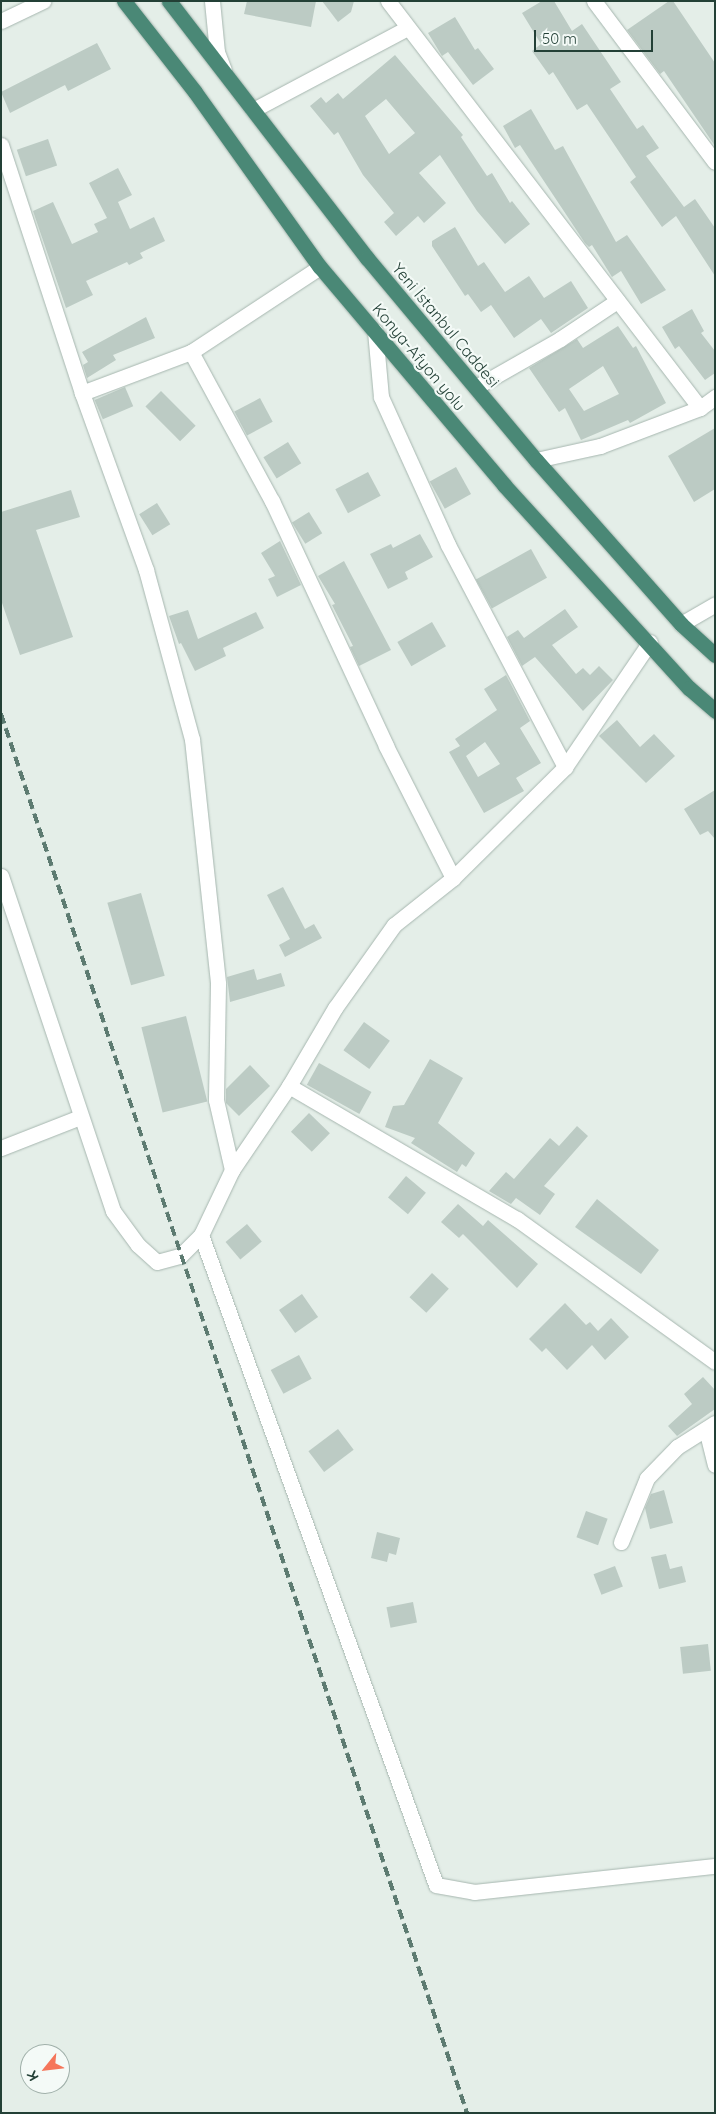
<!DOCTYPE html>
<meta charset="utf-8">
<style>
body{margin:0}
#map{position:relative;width:716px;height:2114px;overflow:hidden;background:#e4eee8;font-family:Quicksand,sans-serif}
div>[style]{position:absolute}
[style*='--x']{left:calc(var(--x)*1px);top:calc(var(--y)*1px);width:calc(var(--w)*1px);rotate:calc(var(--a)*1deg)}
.building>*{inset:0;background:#bccbc4;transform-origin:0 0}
.roads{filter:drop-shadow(0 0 1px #a6b6af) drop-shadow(0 0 1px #a6b6af)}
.minor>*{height:15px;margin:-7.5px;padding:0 7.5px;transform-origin:7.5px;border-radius:7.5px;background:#fff}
.tertiary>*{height:15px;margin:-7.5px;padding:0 7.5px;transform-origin:7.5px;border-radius:7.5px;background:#fff}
.secondary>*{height:15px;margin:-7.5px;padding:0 7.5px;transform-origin:7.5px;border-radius:7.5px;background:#fff}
.trunk>*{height:15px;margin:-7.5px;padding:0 7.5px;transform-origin:7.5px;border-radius:7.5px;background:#4a8876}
.rail>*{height:4px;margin-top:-2px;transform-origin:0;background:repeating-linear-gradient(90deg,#5d7b71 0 10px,transparent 0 15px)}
span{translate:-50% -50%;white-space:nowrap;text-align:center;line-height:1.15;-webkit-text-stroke:4.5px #f4faf7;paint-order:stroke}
.street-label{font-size:16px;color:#234036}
.frame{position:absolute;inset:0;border:2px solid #234036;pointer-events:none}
.north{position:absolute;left:20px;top:2044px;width:50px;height:50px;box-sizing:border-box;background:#f4faf7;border:1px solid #a0b0aa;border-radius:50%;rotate:241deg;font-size:14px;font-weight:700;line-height:20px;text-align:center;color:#234036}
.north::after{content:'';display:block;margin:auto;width:18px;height:22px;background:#f5765b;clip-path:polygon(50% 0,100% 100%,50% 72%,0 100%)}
.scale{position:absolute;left:534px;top:30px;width:119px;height:22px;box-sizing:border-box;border:2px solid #234036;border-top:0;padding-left:6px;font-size:15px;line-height:18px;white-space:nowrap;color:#234036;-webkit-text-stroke:4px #f4faf7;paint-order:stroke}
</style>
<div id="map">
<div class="building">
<div style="clip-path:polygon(247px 1px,316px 1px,311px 27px,244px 14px)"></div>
<div style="clip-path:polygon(322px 1px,354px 1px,351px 12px,338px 22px)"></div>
<div style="clip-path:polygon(542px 1px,554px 1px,572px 31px,582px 24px,621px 82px,610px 89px,637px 129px,643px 125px,659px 148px,646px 156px,684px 207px,695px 199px,715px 228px,715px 276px,676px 216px,662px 227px,630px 182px,636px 177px,587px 104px,577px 110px,553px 72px,549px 75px,532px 51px,541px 44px,522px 13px)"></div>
<div style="clip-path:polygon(669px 1px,673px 1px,715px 63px,715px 146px,664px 71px,660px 74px,627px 30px)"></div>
<div style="clip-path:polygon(455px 17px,475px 50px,478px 48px,494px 69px,473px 85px,448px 52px,442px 56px,428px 33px)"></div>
<div style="clip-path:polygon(97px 43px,111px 69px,68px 91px,65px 85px,10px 113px,1px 92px)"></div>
<div style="clip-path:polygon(evenodd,395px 55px,463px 135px,461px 137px,487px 176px,492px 173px,510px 203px,512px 201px,530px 224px,505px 244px,477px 211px,440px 155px,419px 173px,446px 203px,424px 223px,418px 216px,396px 236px,384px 222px,394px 213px,363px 175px,338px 132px,334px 135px,310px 106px,321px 97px,326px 103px,338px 93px,343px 99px,395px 55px,386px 99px,415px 133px,389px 154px,365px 116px,386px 99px)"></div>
<div style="clip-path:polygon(531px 109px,555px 150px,563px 146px,616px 242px,627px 235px,666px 290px,641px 304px,621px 271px,612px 277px,592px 245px,589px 247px,585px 243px,520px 145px,515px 148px,503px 126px)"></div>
<div style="left:48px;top:139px;width:28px;height:33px;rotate:71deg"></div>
<div style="clip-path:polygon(118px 168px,132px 195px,118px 202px,130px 229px,154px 217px,165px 241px,140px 253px,143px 258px,129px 265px,127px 262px,86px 281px,93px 295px,66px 308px,33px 211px,53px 202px,72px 244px,98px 232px,94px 224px,107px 218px,89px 183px)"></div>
<div style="clip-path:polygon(455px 227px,478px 266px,484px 262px,505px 292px,529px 276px,544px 298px,571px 281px,588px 308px,551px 333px,541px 319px,514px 338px,491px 305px,481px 312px,468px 294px,465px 296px,432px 246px,432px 241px)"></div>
<div style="clip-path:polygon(692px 309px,704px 331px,701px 333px,715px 351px,715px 373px,705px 380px,679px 346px,675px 349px,662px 327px)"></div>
<div style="clip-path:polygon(146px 317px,155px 338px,113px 355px,116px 360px,87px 378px,83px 365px,88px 362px,82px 352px)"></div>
<div style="clip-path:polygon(evenodd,618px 326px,633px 348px,636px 346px,666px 403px,630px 423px,628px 420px,581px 440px,565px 408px,559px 412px,529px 368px,577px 339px,583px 348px,618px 326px,603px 366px,619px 394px,584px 411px,569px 389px,603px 366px)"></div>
<div style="left:125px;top:387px;width:21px;height:33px;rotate:67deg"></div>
<div style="left:161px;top:391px;width:49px;height:22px;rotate:45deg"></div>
<div style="left:260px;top:398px;width:27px;height:29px;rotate:62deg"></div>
<div style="clip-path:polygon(715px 428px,715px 489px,694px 502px,668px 456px)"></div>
<div style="left:288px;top:442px;width:25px;height:29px;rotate:58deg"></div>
<div style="left:456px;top:467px;width:31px;height:30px;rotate:61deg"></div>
<div style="left:368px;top:472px;width:27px;height:37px;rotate:62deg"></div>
<div style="clip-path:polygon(71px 490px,80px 517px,36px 530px,73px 637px,20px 655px,1px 600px,1px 512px)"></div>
<div style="left:157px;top:503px;width:25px;height:21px;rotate:58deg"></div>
<div style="left:309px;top:512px;width:25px;height:20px;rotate:58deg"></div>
<div style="clip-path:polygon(420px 534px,433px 557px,405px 572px,408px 579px,388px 589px,370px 554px,391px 544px,393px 548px)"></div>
<div style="clip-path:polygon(280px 541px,301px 585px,277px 597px,268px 579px,275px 576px,261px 553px)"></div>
<div style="left:531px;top:549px;width:33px;height:63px;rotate:61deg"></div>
<div style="clip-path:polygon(344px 561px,391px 650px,359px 666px,350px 647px,353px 646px,332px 605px,335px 604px,318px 576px)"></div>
<div style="clip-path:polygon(565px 609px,578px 627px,552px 645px,576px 674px,583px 668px,590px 675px,599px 666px,613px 680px,583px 711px,535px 657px,522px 666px,507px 637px,518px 630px,524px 638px)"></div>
<div style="clip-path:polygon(188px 610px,198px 639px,256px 612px,264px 628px,223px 648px,226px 656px,195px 671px,181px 643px,179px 644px,169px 616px)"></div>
<div style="left:432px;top:622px;width:28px;height:40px;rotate:60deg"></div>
<div style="clip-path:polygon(evenodd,506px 675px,530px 721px,520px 728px,541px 763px,516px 778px,524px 791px,484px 813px,449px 752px,460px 746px,455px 739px,497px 710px,484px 689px,506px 675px,485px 742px,500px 764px,478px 777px,466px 756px,485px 742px)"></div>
<div style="clip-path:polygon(617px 720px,640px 747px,654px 734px,675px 756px,646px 783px,599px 736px)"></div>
<div style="clip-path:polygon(715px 790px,715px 839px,708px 831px,700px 835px,684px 809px)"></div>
<div style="clip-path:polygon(283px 887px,305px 929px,314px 924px,322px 938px,285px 957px,279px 945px,290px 939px,267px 895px)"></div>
<div style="left:141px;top:893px;width:86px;height:35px;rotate:74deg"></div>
<div style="clip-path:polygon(254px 969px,257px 980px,281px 973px,285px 986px,230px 1002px,227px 977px)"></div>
<div style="left:186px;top:1016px;width:88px;height:46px;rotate:76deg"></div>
<div style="left:364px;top:1022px;width:32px;height:35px;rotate:36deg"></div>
<div style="clip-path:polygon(430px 1059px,463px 1078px,438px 1123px,475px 1153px,466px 1167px,462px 1164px,457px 1172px,411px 1143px,415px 1138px,385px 1127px,393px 1106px,404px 1105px)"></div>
<div style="left:319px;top:1063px;width:60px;height:25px;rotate:29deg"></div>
<div style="clip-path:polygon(250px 1065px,270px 1086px,239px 1116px,226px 1103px,226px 1089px)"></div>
<div style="left:309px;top:1113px;width:29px;height:26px;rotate:44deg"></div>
<div style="clip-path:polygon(577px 1126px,588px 1136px,544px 1186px,555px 1194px,540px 1215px,516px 1198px,511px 1204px,489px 1191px,506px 1172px,514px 1179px,550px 1138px,559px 1146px)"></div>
<div style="left:406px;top:1176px;width:26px;height:28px;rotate:40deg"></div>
<div style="clip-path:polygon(597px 1199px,659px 1250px,641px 1274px,575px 1227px)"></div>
<div style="clip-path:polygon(458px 1204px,483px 1226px,488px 1220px,538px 1264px,517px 1288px,463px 1234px,459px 1238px,441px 1222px)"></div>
<div style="left:247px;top:1224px;width:23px;height:28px;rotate:50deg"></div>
<div style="left:432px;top:1273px;width:23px;height:33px;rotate:43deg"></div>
<div style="left:302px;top:1294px;width:28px;height:28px;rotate:55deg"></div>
<div style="clip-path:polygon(565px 1303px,586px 1325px,590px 1322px,598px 1331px,611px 1318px,629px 1337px,605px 1360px,592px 1345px,567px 1370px,546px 1348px,542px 1352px,529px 1339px)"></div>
<div style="left:299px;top:1355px;width:27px;height:32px;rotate:62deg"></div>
<div style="clip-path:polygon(703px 1377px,715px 1390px,715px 1409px,677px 1436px,668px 1426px,692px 1404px,684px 1394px)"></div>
<div style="left:338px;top:1429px;width:26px;height:37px;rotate:53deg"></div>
<div style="clip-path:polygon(664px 1490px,673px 1523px,650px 1529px,645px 1508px,651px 1494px)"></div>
<div style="left:586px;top:1511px;width:23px;height:28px;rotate:20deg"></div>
<div style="clip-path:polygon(377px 1532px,400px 1538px,396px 1555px,389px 1553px,387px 1562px,371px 1558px)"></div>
<div style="clip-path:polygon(666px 1554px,670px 1569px,682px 1566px,686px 1582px,659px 1589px,651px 1557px)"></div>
<div style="left:615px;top:1566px;width:22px;height:23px;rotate:69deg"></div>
<div style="left:413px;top:1602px;width:21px;height:27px;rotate:79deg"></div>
<div style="left:708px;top:1644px;width:27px;height:28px;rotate:84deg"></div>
</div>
<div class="roads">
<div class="minor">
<div style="--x:388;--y:1;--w:513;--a:52.53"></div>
<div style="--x:594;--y:1;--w:201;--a:53.1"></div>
<div style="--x:253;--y:110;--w:174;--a:-28"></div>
<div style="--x:1;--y:145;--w:261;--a:71.9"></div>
<div style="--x:82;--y:393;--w:188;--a:70.1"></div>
<div style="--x:146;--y:570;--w:175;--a:74.8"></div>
<div style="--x:192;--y:739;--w:246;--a:83.9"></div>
<div style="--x:218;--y:984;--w:116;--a:91"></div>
<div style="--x:216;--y:1100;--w:72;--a:77.1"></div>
<div style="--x:375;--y:331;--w:66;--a:84.8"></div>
<div style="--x:381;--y:397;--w:162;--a:65.6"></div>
<div style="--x:448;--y:545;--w:251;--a:62.2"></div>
<div style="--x:191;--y:352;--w:170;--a:61.5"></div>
<div style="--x:272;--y:501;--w:270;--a:65"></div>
<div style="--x:386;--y:746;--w:148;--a:63.1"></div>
<div style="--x:476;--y:387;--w:97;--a:-29.7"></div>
<div style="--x:560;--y:339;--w:69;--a:-33.7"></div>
<div style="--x:82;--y:393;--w:116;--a:-20.6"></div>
<div style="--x:191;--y:352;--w:154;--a:-33.4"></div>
<div style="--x:536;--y:460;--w:66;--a:-12.3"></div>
<div style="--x:600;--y:446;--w:107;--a:-20.8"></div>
<div style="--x:700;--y:408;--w:19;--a:-36"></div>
<div style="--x:681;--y:624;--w:39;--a:-30"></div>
<div style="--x:1;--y:876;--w:353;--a:71.5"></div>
<div style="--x:113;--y:1211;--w:42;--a:53.7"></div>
<div style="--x:138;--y:1245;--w:25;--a:42"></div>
<div style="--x:157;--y:1262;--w:24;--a:-15"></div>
<div style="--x:180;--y:1256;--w:30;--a:-45"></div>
<div style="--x:201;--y:1235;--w:72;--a:-64.5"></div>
<div style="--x:232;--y:1170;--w:102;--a:-55.8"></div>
<div style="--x:289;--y:1086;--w:91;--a:-59.5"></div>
<div style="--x:335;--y:1008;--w:102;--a:-54.6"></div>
<div style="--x:394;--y:925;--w:75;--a:-38.5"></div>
<div style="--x:453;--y:878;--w:158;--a:-44.7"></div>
<div style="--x:565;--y:767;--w:151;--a:-55.8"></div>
<div style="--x:289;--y:1086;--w:264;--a:30.3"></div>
<div style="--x:517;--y:1219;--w:244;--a:35.8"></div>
<div style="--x:1;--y:1148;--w:85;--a:-21.4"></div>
<div style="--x:201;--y:1235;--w:691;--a:70.12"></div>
<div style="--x:436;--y:1885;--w:39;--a:10"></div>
<div style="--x:474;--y:1892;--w:242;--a:-6.2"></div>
<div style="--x:706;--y:1429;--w:37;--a:76"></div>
<div style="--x:621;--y:1542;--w:69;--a:-67.9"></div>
<div style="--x:647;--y:1478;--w:43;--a:-45.9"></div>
<div style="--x:677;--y:1447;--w:45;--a:-32.3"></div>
</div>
<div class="tertiary">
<div style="--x:1;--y:21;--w:47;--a:-25.5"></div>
</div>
<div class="secondary">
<div style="--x:212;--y:1;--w:51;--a:84.4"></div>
<div style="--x:217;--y:52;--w:19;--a:69"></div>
</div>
<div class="trunk">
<div style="--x:124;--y:1;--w:115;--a:52"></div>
<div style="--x:195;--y:92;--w:215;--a:54.5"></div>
<div style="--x:320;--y:267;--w:285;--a:49.8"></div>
<div style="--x:504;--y:485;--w:275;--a:47.7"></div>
<div style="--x:689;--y:688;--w:35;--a:41"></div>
<div style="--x:169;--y:1;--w:324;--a:52.4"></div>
<div style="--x:367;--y:258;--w:263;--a:50.1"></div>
<div style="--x:536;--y:460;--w:219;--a:48.5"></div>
<div style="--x:681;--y:624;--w:46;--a:42.4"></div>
</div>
</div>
<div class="rail">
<div style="--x:1;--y:714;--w:1475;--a:71.58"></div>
</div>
<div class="street-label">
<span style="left:446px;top:325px;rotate:50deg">Yeni İstanbul Caddesi</span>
<span style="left:419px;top:357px;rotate:50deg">Konya-Afyon yolu</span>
</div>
<div class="frame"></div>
<div class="north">K</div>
<div class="scale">50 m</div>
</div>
